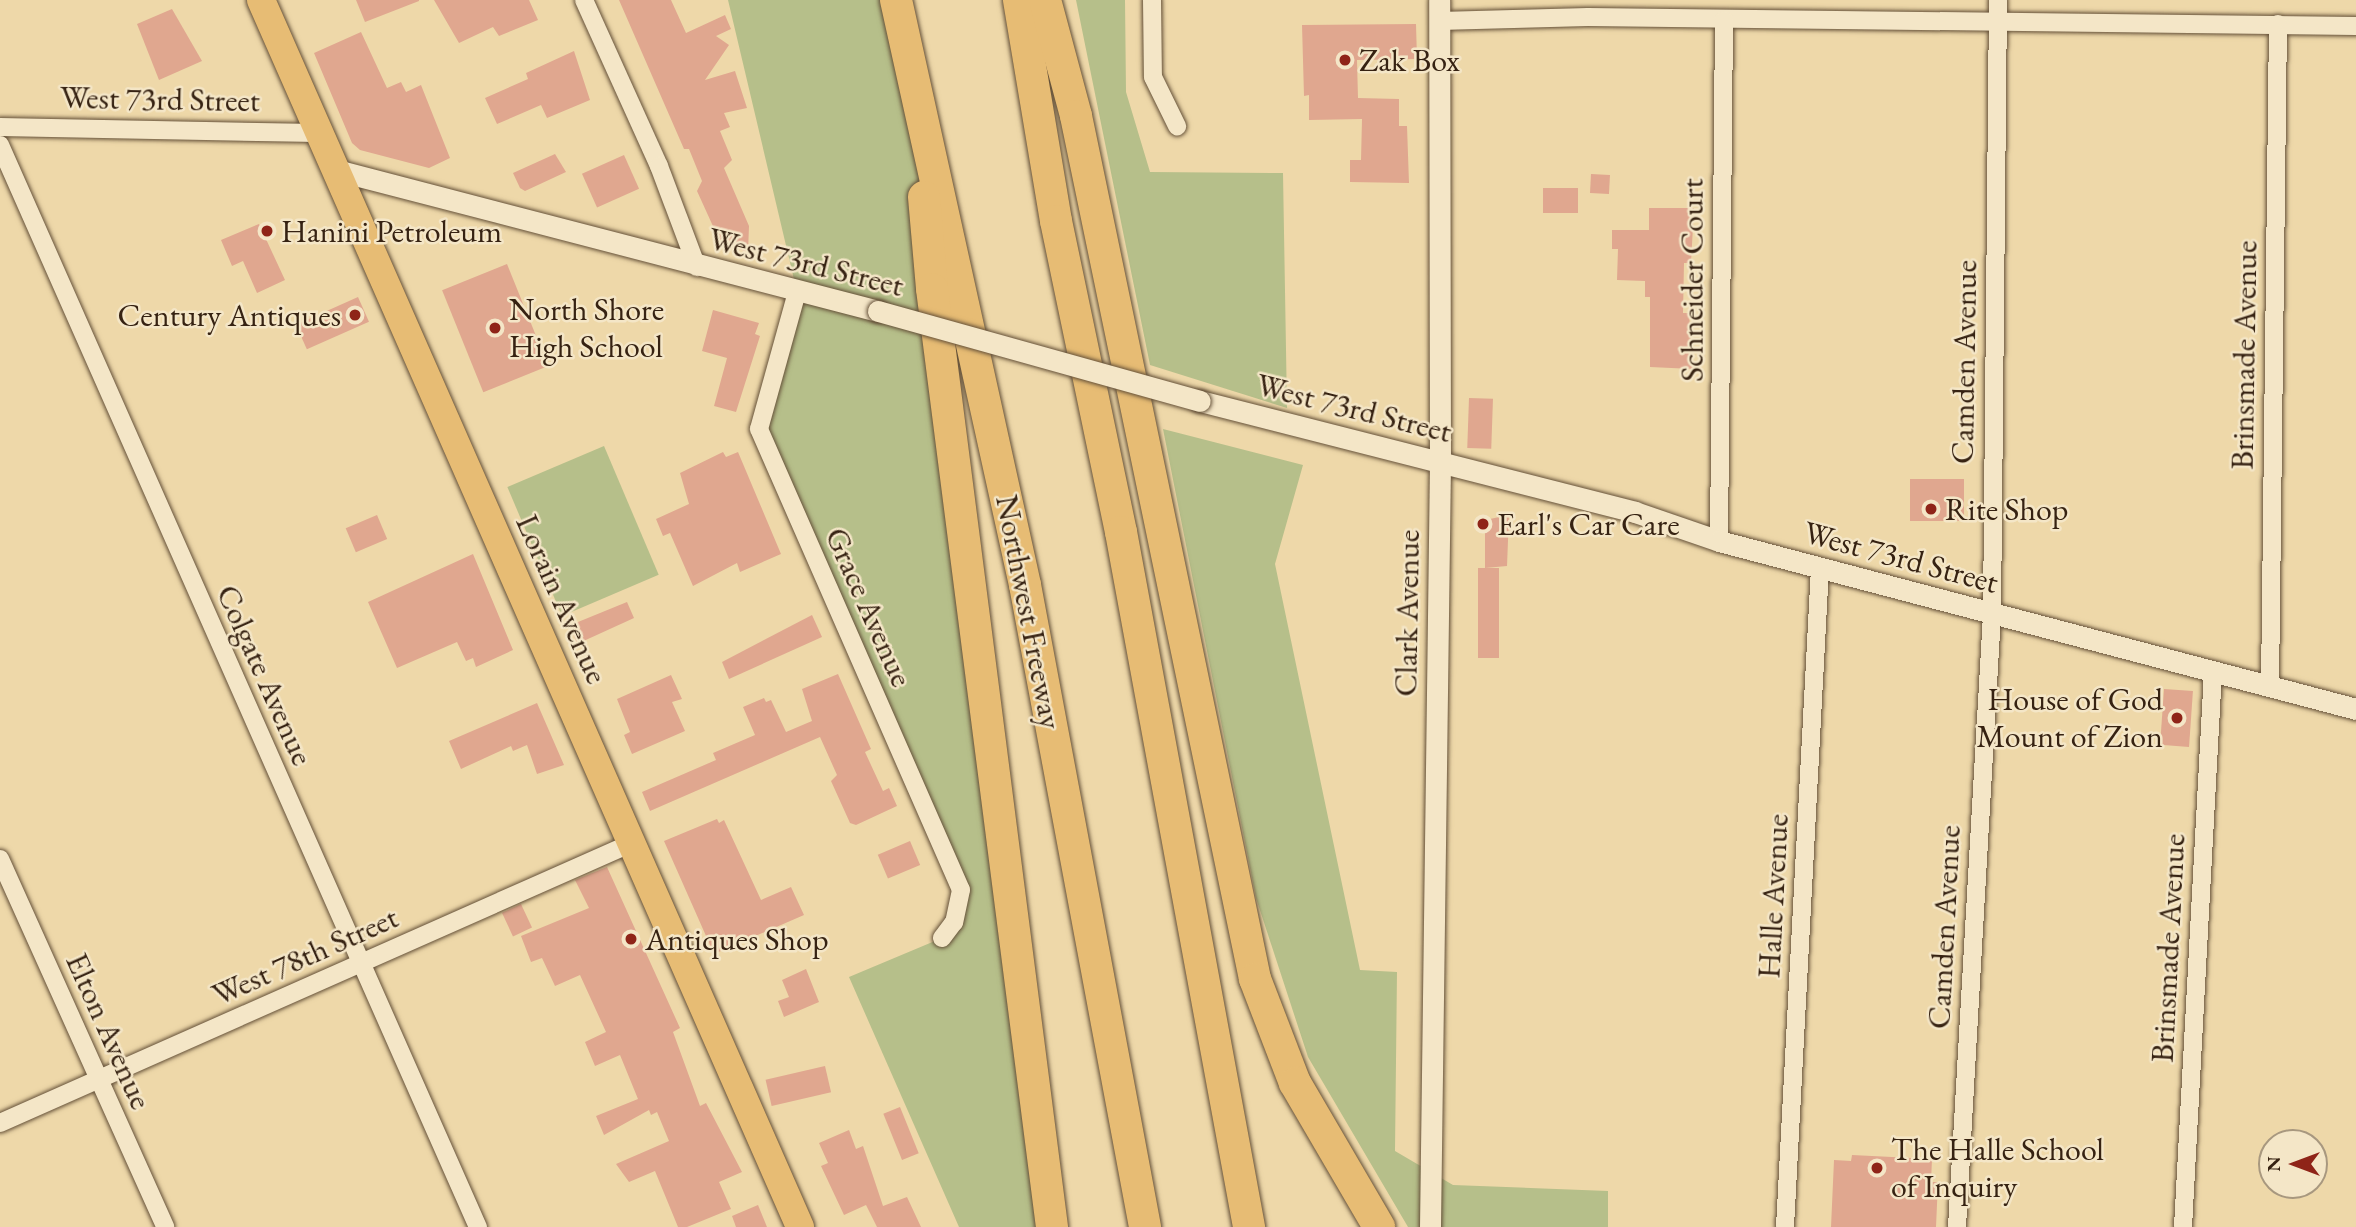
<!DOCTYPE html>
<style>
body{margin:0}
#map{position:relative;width:2356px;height:1227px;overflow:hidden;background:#eed8a9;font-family:"EB Garamond",serif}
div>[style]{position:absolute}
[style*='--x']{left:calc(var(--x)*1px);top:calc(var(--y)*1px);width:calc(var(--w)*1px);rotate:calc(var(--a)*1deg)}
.green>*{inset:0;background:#b6bf8a;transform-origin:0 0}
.building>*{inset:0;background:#e0a78f;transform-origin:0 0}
.roads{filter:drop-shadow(0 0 2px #645038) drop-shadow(0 0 2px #645038)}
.minor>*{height:18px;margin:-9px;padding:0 9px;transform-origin:9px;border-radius:9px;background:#f4e6c7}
.tertiary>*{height:21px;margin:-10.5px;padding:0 10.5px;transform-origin:10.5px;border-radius:10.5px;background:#f4e6c7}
.primary>*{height:28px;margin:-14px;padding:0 14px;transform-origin:14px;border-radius:14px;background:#e7bc74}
.motorway>*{height:32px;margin:-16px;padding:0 16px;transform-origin:16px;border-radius:16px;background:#e7bc74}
.bridges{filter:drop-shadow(0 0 2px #645038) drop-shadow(0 0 2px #645038)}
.tertiary-bridge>*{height:21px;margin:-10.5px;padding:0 10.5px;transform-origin:10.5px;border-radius:10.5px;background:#f4e6c7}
.dots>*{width:19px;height:19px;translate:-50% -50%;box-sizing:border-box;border:4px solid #f4e6c7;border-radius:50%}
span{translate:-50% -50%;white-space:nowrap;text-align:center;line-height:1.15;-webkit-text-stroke:5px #f4e6c7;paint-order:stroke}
.poi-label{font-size:32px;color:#362212}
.left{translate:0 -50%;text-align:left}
.right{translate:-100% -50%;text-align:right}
.street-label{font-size:32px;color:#362212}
.north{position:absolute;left:2258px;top:1129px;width:70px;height:70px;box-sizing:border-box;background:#f4e6c7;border:2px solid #a8987f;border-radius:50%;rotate:270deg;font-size:19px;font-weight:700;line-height:28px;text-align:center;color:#362212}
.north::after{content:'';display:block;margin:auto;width:24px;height:32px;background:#8f2418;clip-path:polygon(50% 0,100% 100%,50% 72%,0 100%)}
</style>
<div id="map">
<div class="green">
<div style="clip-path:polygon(728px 0,896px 0,913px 70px,1052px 1227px,959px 1227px,849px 977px,942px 938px,961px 890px,759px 429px,797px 292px)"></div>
<div style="clip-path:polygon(1076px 0,1125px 0,1126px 92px,1150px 172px,1283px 173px,1287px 408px,1150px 365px)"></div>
<div style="clip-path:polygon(1163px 429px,1303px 465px,1275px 564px,1360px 970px,1397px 972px,1395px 1151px,1453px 1185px,1608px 1191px,1608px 1227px,1408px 1227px,1308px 1057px,1256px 898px)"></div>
<div style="left:604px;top:446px;width:140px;height:105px;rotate:67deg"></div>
</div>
<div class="building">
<div style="clip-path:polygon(356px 0,419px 0,419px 1px,365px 22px)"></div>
<div style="clip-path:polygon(434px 0,529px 0,538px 20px,499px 36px,493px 27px,459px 43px)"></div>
<div style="clip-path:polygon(619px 0,671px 0,686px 33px,725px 15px,731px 29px,716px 36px,729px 45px,705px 80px,735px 71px,747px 108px,724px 113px,730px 127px,720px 131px,732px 160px,724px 168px,749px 226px,748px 252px,724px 245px,717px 235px,697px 191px,702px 181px,689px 149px,684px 149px)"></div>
<div style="clip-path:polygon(172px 9px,202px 61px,159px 80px,137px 24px)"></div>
<div style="clip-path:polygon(1416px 24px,1417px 59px,1357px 60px,1358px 98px,1399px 99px,1399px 126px,1407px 126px,1409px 183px,1350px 182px,1350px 160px,1361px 160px,1362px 119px,1309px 120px,1309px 95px,1304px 96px,1302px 25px)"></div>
<div style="clip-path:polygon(361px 32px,387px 88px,401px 82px,406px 92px,421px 85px,450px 158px,429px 168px,360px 150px,352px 143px,314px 53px)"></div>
<div style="clip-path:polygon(574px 51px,590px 100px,547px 118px,541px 105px,497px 124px,485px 98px,528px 79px,526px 73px)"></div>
<div style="clip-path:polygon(555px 154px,566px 172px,525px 191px,520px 188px,513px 173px)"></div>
<div style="left:624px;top:155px;width:37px;height:46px;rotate:66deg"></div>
<div style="left:1591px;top:174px;width:19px;height:19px;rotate:3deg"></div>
<div style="left:1543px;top:188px;width:35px;height:25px"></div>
<div style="clip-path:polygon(1649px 208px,1694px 208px,1691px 263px,1684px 263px,1683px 313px,1689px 313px,1693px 369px,1650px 367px,1650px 297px,1645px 297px,1645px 281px,1617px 280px,1618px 249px,1612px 249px,1612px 230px,1649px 230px)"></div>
<div style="clip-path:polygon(259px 224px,285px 280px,257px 293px,243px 261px,232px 266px,221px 240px)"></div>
<div style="left:507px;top:264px;width:110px;height:70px;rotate:68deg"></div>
<div style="left:358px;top:297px;width:27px;height:68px;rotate:66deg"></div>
<div style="clip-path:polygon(713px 310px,759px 323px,755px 334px,760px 336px,736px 412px,714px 406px,727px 358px,702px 351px)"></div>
<div style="left:1469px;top:398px;width:24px;height:50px;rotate:2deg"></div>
<div style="clip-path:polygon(723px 452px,726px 457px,738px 452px,781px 554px,740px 572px,737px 563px,693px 586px,670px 533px,663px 536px,656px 519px,689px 504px,680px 473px)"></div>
<div style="left:1964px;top:479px;width:42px;height:54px;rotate:90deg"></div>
<div style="left:377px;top:515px;width:26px;height:34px;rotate:67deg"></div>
<div style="clip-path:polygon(1509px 515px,1507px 566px,1485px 568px,1485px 520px)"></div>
<div style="clip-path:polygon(473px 554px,513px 650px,476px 667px,473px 658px,466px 661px,457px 642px,397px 668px,368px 602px)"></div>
<div style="left:1478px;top:568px;width:21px;height:90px"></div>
<div style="clip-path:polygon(627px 602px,634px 618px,577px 644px,571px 629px,578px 622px)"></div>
<div style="clip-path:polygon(812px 615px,822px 637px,729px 679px,722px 662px)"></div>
<div style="clip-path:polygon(838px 674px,871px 749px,865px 752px,883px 791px,889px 788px,897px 806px,856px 825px,850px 823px,831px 781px,837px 775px,820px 737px,650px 811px,642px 792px,716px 760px,713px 753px,755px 735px,743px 707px,764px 698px,766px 702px,771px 700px,786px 732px,812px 721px,802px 689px)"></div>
<div style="clip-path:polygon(671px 675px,682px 699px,672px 702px,685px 731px,632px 754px,624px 735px,630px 732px,617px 699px)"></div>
<div style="left:2164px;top:689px;width:29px;height:56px;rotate:4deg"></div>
<div style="clip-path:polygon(537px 703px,564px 765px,537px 774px,527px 745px,513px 751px,511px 746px,461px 769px,449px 741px)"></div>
<div style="clip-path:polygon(717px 819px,719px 823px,724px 820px,761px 900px,791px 887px,804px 915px,714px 954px,664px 841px)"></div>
<div style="left:910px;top:841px;width:26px;height:35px;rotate:67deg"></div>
<div style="clip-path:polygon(607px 867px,680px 1028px,673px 1032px,700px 1106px,706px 1103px,742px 1172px,719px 1182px,731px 1209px,687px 1227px,678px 1227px,655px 1171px,629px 1182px,616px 1164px,669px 1141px,657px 1112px,651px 1115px,649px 1110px,604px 1135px,596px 1116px,638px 1099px,620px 1055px,595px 1066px,585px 1042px,606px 1032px,580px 975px,555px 986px,542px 958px,531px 962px,521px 936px,589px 908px,575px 880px)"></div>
<div style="left:521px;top:904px;width:26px;height:21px;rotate:65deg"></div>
<div style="clip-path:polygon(806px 969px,819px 1002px,784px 1017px,778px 1001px,789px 997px,782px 980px)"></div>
<div style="left:825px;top:1066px;width:27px;height:61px;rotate:77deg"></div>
<div style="left:900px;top:1107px;width:50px;height:18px;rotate:68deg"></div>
<div style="clip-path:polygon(849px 1130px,856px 1149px,863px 1146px,883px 1206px,907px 1197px,921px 1227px,877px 1227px,866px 1205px,844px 1215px,821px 1166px,828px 1163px,819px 1143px)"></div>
<div style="clip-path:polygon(1852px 1155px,1932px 1159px,1931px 1182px,1938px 1182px,1936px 1227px,1831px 1227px,1834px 1160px,1851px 1161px)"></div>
<div style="clip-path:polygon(758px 1205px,767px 1227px,736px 1227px,732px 1216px)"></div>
</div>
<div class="roads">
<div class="minor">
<div style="--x:584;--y:0;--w:182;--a:65.7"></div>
<div style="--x:659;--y:166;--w:108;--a:69.4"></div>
<div style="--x:1152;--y:0;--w:77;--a:89.3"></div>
<div style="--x:1153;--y:77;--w:55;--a:63.9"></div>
<div style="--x:1439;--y:21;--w:149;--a:-1.5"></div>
<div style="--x:1588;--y:17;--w:768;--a:0.67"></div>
<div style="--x:0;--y:127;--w:318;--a:1.1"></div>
<div style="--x:0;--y:145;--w:1183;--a:66.17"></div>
<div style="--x:797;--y:292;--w:142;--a:105.5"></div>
<div style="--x:759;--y:429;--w:503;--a:66.34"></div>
<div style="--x:961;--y:890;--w:33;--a:102"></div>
<div style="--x:954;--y:922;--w:20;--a:127"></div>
<div style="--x:1719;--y:541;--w:521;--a:-89.45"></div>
<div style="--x:2270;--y:686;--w:662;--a:-89.31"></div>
<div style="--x:0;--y:859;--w:403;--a:65.8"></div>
<div style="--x:0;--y:1123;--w:693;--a:-23.9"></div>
<div style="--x:1785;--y:1227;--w:661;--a:-86.96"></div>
<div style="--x:1957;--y:1227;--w:614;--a:-86.73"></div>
<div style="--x:1992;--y:614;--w:614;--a:-89.44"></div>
<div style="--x:2183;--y:1227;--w:556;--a:-86.91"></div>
</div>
<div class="tertiary">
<div style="--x:336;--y:170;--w:560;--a:14.58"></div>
<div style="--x:1200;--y:401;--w:449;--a:14.3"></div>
<div style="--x:1635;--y:512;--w:89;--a:19"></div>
<div style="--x:1719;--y:541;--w:659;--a:14.77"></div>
<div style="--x:1430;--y:1227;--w:765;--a:-89.25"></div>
<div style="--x:1440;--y:462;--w:462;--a:-90.1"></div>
</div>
<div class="primary">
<div style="--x:261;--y:0;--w:1340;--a:66.28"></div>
</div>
<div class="motorway">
<div style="--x:896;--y:0;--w:599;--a:77.56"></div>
<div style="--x:1025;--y:585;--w:653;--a:79.41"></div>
<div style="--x:1019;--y:0;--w:224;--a:80.5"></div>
<div style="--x:1056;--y:221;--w:318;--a:78.2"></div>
<div style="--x:1121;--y:532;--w:707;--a:79.56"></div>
<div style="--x:1045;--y:0;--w:120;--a:75"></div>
<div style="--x:1076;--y:116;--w:881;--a:78.28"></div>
<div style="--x:1255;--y:979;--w:111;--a:69"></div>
<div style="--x:1295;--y:1083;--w:167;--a:59.7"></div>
<div style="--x:924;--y:197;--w:92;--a:85"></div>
<div style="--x:932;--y:289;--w:946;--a:82.71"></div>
</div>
</div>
<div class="bridges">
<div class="tertiary-bridge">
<div style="--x:878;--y:311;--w:334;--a:15.6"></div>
</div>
</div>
<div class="dots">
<div style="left:1345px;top:60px;background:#8f2418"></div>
<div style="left:267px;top:231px;background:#8f2418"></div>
<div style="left:355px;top:315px;background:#8f2418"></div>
<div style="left:495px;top:328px;background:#8f2418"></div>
<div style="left:1931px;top:509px;background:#8f2418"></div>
<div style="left:1483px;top:524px;background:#8f2418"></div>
<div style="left:2177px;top:718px;background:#8f2418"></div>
<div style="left:631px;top:939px;background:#8f2418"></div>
<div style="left:1877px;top:1168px;background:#8f2418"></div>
</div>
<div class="poi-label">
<span class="left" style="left:1359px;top:60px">Zak Box</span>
<span class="left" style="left:281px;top:231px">Hanini Petroleum</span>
<span class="left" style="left:509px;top:328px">North Shore<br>High School</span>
<span class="right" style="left:341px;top:315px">Century Antiques</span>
<span class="left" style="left:1945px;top:509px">Rite Shop</span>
<span class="left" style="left:1497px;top:524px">Earl's Car Care</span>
<span class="right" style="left:2163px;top:718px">House of God<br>Mount of Zion</span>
<span class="left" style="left:645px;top:939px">Antiques Shop</span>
<span class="left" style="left:1891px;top:1168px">The Halle School<br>of Inquiry</span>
</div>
<div class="street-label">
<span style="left:160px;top:99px;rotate:1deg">West 73rd Street</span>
<span style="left:806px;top:262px;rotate:14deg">West 73rd Street</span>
<span style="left:1692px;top:280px;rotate:-90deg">Schneider Court</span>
<span style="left:2244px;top:355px;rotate:-89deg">Brinsmade Avenue</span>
<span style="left:1964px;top:362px;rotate:-89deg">Camden Avenue</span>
<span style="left:1354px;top:408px;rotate:14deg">West 73rd Street</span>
<span style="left:1901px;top:557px;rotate:15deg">West 73rd Street</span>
<span style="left:562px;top:599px;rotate:66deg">Lorain Avenue</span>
<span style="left:869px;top:607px;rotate:66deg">Grace Avenue</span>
<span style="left:1029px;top:612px;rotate:79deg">Northwest Freeway</span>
<span style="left:1407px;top:613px;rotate:-89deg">Clark Avenue</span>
<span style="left:265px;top:675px;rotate:66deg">Colgate Avenue</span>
<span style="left:1773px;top:896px;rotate:-87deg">Halle Avenue</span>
<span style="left:1944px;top:927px;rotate:-87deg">Camden Avenue</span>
<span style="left:2168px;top:948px;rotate:-87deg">Brinsmade Avenue</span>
<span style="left:305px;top:956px;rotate:-24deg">West 78th Street</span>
<span style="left:109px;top:1031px;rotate:66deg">Elton Avenue</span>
</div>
<div class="north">N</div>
</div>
